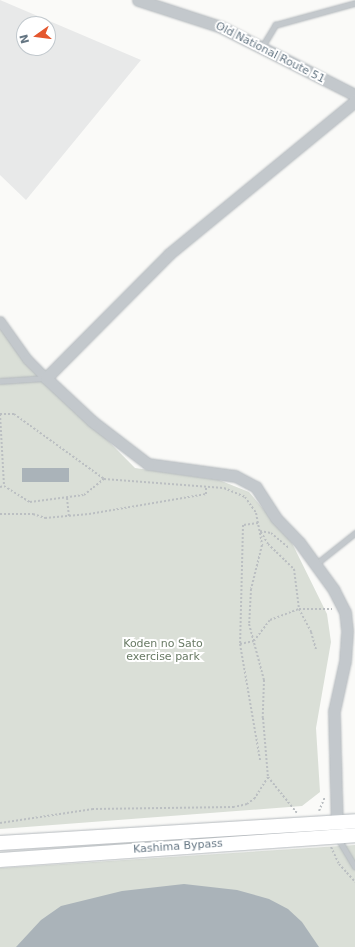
<!DOCTYPE html>
<style>
body{margin:0}
#map{position:relative;width:355px;height:947px;overflow:hidden;background:#fafaf8;font-family:"DejaVu Sans",sans-serif}
div>[style]{position:absolute}
[style*='--x']{left:calc(var(--x)*1px);top:calc(var(--y)*1px);width:calc(var(--w)*1px);rotate:calc(var(--a)*1deg)}
.built>*{inset:0;background:#e8e9e9}
.green>*{inset:0;background:#dadfd7}
.building>*{inset:0;background:#aab3b9;transform-origin:0 0}
.path>*{height:2px;margin-top:-1px;transform-origin:0;background:repeating-linear-gradient(90deg,#bbbfc2 0 2px,transparent 0 4px)}
.roads{filter:drop-shadow(0 0 1px #b4b9bd) drop-shadow(0 0 1px #b4b9bd)}
.service>*{height:4.5px;margin:-2.25px;padding:0 2.25px;transform-origin:2.25px;border-radius:2.25px;background:#c3c8cc}
.minor>*{height:9px;margin:-4.5px;padding:0 4.5px;transform-origin:4.5px;border-radius:4.5px;background:#c3c8cc}
.tertiary>*{height:11px;margin:-5.5px;padding:0 5.5px;transform-origin:5.5px;border-radius:5.5px;background:#c3c8cc}
.trunk>*{height:14px;margin:-7px;padding:0 7px;transform-origin:7px;border-radius:7px;background:#fff}
span{translate:-50% -50%;white-space:nowrap;text-align:center;line-height:1.15;-webkit-text-stroke:4px #fff;paint-order:stroke}
.street-label{font-size:11px;color:#657683}
.park-label{font-size:11px;color:#687a64}
.north{position:absolute;left:16px;top:16px;width:40px;height:40px;box-sizing:border-box;background:#fff;border:1px solid #c1c8cd;border-radius:50%;rotate:256deg;font-size:11px;font-weight:700;line-height:16px;text-align:center;color:#657683}
.north::after{content:'';display:block;margin:auto;width:14px;height:18px;background:#e4572e;clip-path:polygon(50% 0,100% 100%,50% 72%,0 100%)}
</style>
<div id="map">
<div class="built">
<div style="clip-path:polygon(evenodd,0 0,141px 60px,26px 200px,0 175px,0 0,24px 24px,48px 24px,48px 48px,24px 48px,24px 24px)"></div>
</div>
<div class="green">
<div style="clip-path:polygon(0 321px,27px 359px,135px 468px,219px 480px,249px 492px,292px 543px,327px 614px,331px 642px,316px 728px,320px 792px,302px 806px,0 829px)"></div>
<div style="clip-path:polygon(355px 845px,355px 947px,0 947px,0 868px)"></div>
</div>
<div class="building">
<div style="left:69px;top:468px;width:14px;height:47px;rotate:90deg"></div>
<div style="clip-path:polygon(184px 884px,237px 890px,269px 899px,288px 909px,302px 922px,319px 947px,16px 947px,41px 920px,61px 906px,122px 891px)"></div>
</div>
<div class="path">
<div style="--x:0;--y:414;--w:14;--a:0"></div>
<div style="--x:14;--y:414;--w:111;--a:35.8"></div>
<div style="--x:0;--y:414;--w:72;--a:86.8"></div>
<div style="--x:0;--y:487;--w:4;--a:-14"></div>
<div style="--x:4;--y:486;--w:31;--a:32"></div>
<div style="--x:30;--y:502;--w:54;--a:-7.4"></div>
<div style="--x:84;--y:495;--w:26;--a:-39"></div>
<div style="--x:104;--y:479;--w:120;--a:4.3"></div>
<div style="--x:224;--y:488;--w:23;--a:23"></div>
<div style="--x:245;--y:497;--w:19;--a:55"></div>
<div style="--x:256;--y:513;--w:33;--a:79"></div>
<div style="--x:262;--y:545;--w:45;--a:104"></div>
<div style="--x:251;--y:589;--w:35;--a:93"></div>
<div style="--x:249;--y:624;--w:58;--a:75"></div>
<div style="--x:264;--y:680;--w:38;--a:92"></div>
<div style="--x:263;--y:718;--w:59;--a:85.2"></div>
<div style="--x:268;--y:777;--w:25;--a:122"></div>
<div style="--x:255;--y:798;--w:10;--a:143"></div>
<div style="--x:247;--y:804;--w:13;--a:167"></div>
<div style="--x:234;--y:807;--w:141;--a:179.2"></div>
<div style="--x:93;--y:809;--w:94;--a:171.4"></div>
<div style="--x:67;--y:498;--w:18;--a:84"></div>
<div style="--x:0;--y:514;--w:33;--a:0"></div>
<div style="--x:33;--y:514;--w:13;--a:18"></div>
<div style="--x:45;--y:518;--w:44;--a:-5.2"></div>
<div style="--x:89;--y:514;--w:119;--a:-9.7"></div>
<div style="--x:206;--y:494;--w:6;--a:-90"></div>
<div style="--x:258;--y:523;--w:15;--a:172"></div>
<div style="--x:243;--y:525;--w:119;--a:91.4"></div>
<div style="--x:240;--y:644;--w:118;--a:80.2"></div>
<div style="--x:260;--y:531;--w:11;--a:10"></div>
<div style="--x:271;--y:533;--w:23;--a:40"></div>
<div style="--x:261;--y:532;--w:14;--a:60"></div>
<div style="--x:268;--y:544;--w:36;--a:44"></div>
<div style="--x:294;--y:569;--w:40;--a:82.9"></div>
<div style="--x:299;--y:609;--w:26;--a:62"></div>
<div style="--x:311;--y:632;--w:19;--a:74"></div>
<div style="--x:240;--y:644;--w:14;--a:-12"></div>
<div style="--x:254;--y:641;--w:26;--a:-53"></div>
<div style="--x:270;--y:620;--w:31;--a:-21"></div>
<div style="--x:299;--y:609;--w:33;--a:0"></div>
<div style="--x:268;--y:777;--w:46;--a:51.1"></div>
<div style="--x:319;--y:811;--w:15;--a:-67"></div>
<div style="--x:331;--y:847;--w:19;--a:65"></div>
<div style="--x:339;--y:864;--w:24;--a:48"></div>
</div>
<div class="roads">
<div class="service">
<div style="--x:262;--y:47;--w:26;--a:-59"></div>
<div style="--x:275;--y:25;--w:83;--a:-15.4"></div>
<div style="--x:0;--y:381;--w:46;--a:-3.7"></div>
<div style="--x:316;--y:564;--w:50;--a:-38.5"></div>
<div style="--x:338;--y:838;--w:33;--a:59"></div>
</div>
<div class="minor">
<div style="--x:0;--y:321;--w:47;--a:54.6"></div>
<div style="--x:27;--y:359;--w:27;--a:45"></div>
</div>
<div class="tertiary">
<div style="--x:138;--y:0;--w:87;--a:18"></div>
<div style="--x:221;--y:27;--w:150;--a:26.9"></div>
<div style="--x:337;--y:829;--w:118;--a:-91.5"></div>
<div style="--x:334;--y:711;--w:51;--a:-77.6"></div>
<div style="--x:345;--y:661;--w:31;--a:-86"></div>
<div style="--x:347;--y:630;--w:18;--a:-96"></div>
<div style="--x:345;--y:612;--w:25;--a:-117"></div>
<div style="--x:334;--y:590;--w:59;--a:-126.1"></div>
<div style="--x:299;--y:542;--w:33;--a:-134"></div>
<div style="--x:276;--y:518;--w:37;--a:-123"></div>
<div style="--x:256;--y:487;--w:24;--a:-152"></div>
<div style="--x:235;--y:476;--w:88;--a:-172.1"></div>
<div style="--x:148;--y:464;--w:71;--a:-142.5"></div>
<div style="--x:92;--y:421;--w:63;--a:-136.9"></div>
<div style="--x:46;--y:378;--w:175;--a:-45.2"></div>
<div style="--x:169;--y:254;--w:241;--a:-39.4"></div>
</div>
<div class="trunk">
<div style="--x:0;--y:843;--w:356;--a:-3.5"></div>
<div style="--x:0;--y:860;--w:356;--a:-4"></div>
</div>
</div>
<div class="street-label">
<span style="left:270px;top:53px;rotate:27deg">Old National Route 51</span>
<span style="left:178px;top:847px;rotate:-4deg">Kashima Bypass</span>
</div>
<div class="park-label">
<span style="left:163px;top:651px">Koden no Sato<br>exercise park</span>
</div>
<div class="north">N</div>
</div>
